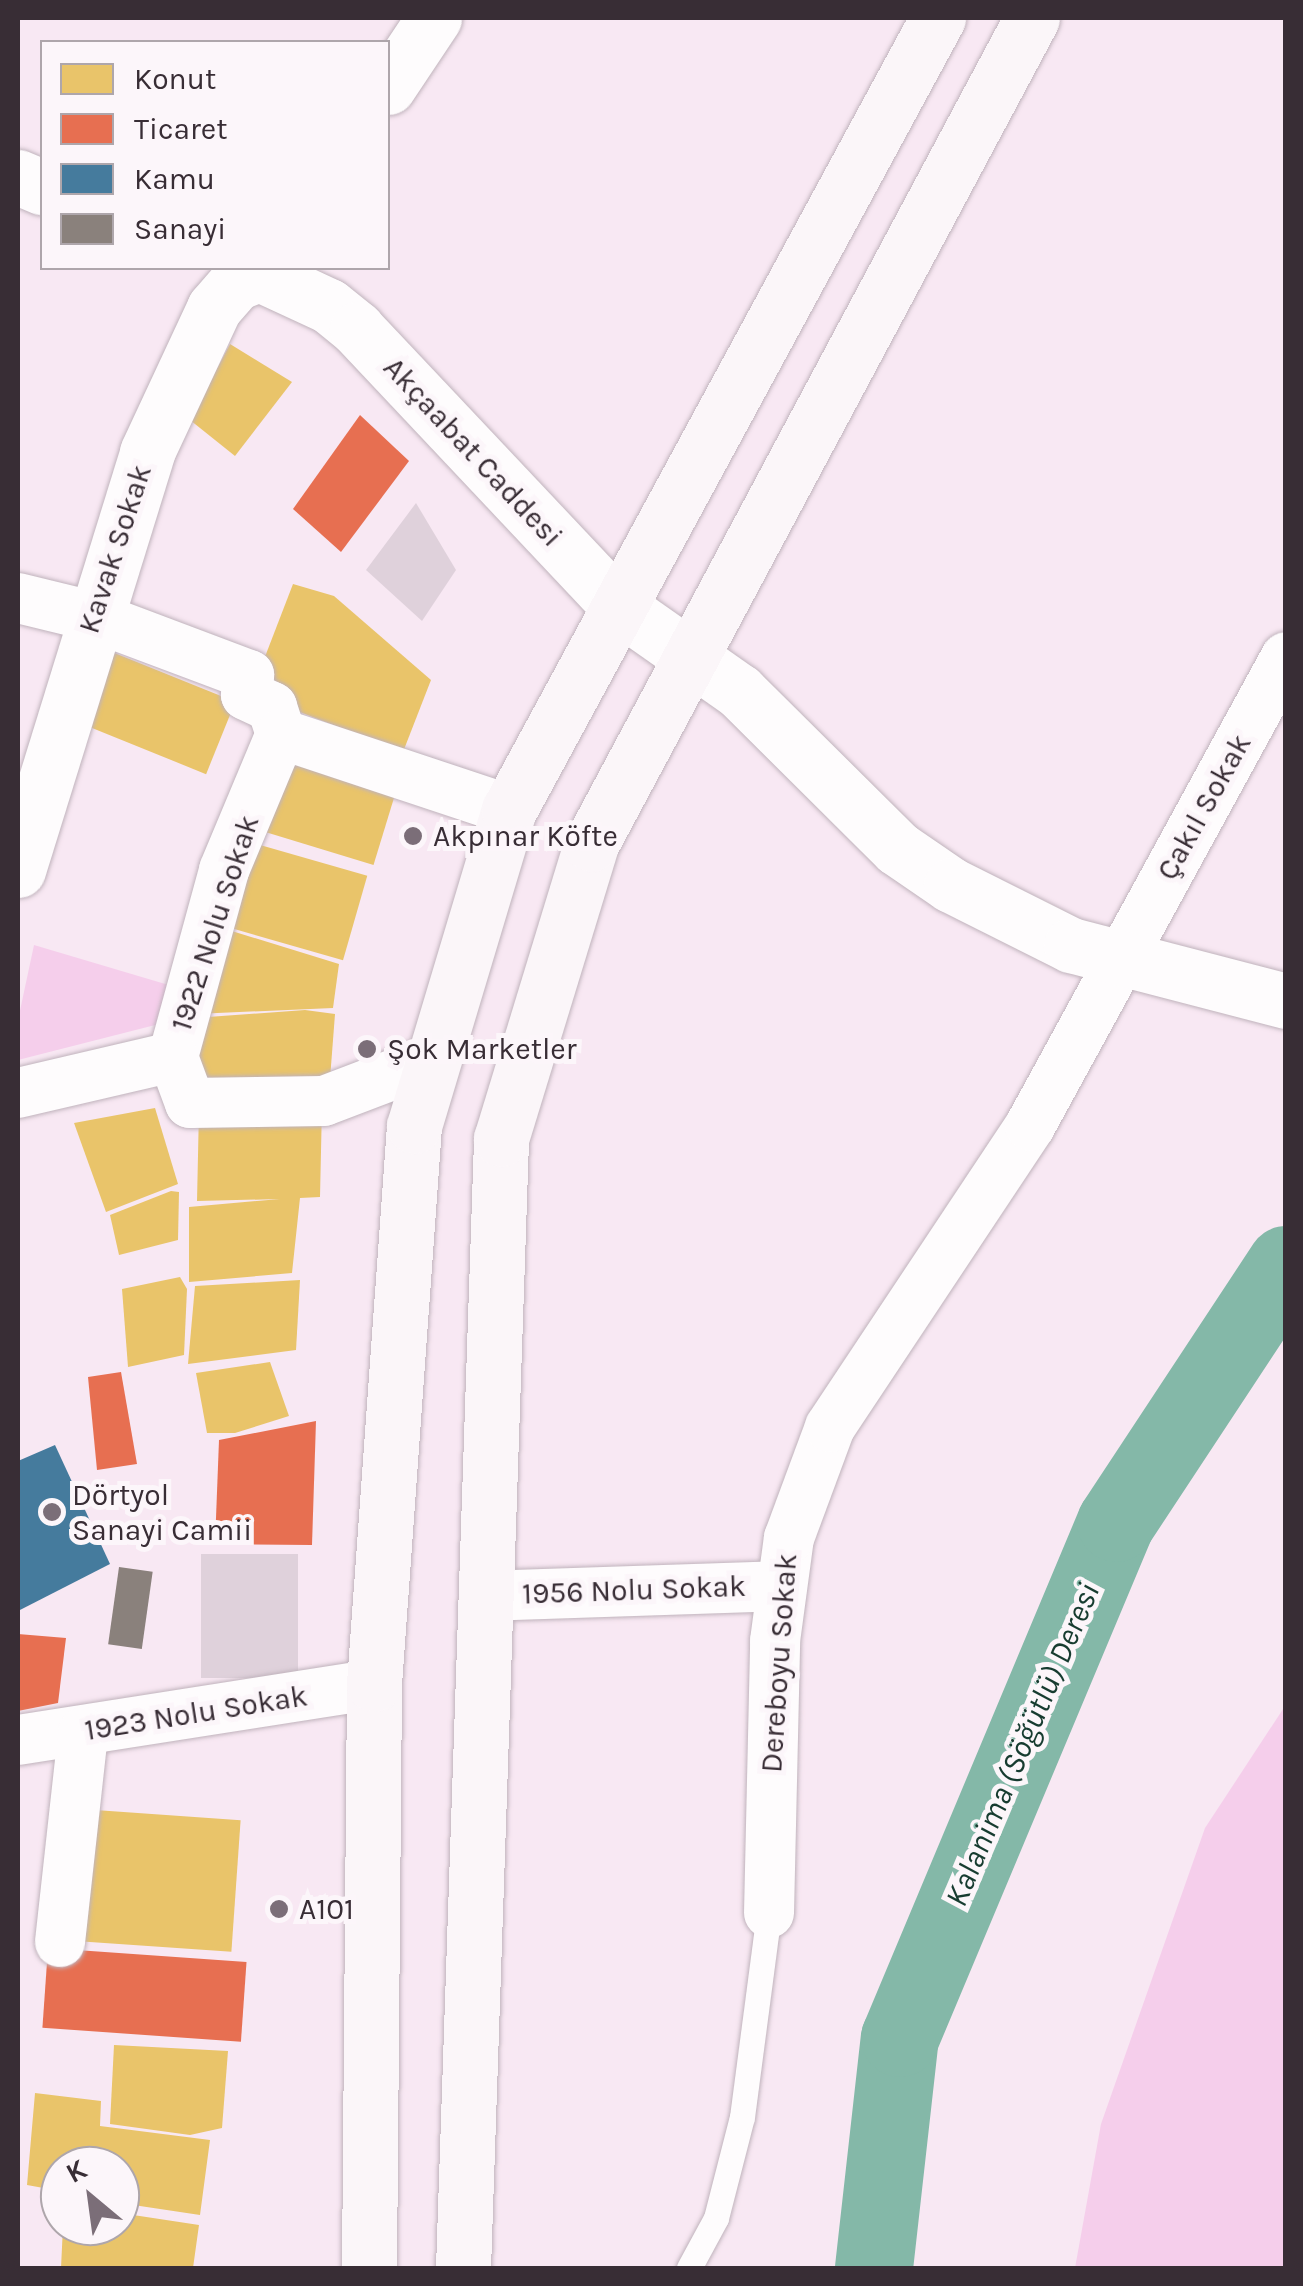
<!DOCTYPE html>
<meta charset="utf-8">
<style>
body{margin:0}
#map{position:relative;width:1303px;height:2286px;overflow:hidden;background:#f8e8f3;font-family:Karla,sans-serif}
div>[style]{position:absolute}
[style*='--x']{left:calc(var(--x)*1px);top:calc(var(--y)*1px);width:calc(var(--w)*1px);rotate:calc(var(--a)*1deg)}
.green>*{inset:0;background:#f5ceeb}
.homes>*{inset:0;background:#e9c46a;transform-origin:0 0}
.shops>*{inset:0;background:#e76f51;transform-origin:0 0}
.public>*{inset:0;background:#457b9d}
.industry>*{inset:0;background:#8a817c;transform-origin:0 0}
.river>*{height:78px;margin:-39px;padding:0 39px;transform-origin:39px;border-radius:39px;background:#84b8a8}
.building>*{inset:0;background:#dfd1db;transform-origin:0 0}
.roads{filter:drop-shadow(0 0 2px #c0b3bc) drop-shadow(0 0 2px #c0b3bc)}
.service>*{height:25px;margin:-12.5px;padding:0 12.5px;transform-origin:12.5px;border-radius:12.5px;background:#fefcfd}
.minor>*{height:50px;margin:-25px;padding:0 25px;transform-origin:25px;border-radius:25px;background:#fefcfd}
.tertiary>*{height:55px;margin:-27.5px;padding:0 27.5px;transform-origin:27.5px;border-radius:27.5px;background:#fefcfd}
.secondary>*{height:55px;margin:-27.5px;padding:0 27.5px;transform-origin:27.5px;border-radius:27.5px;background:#fbf6f9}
.dots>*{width:28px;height:28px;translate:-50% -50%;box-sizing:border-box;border:5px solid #fcf6fa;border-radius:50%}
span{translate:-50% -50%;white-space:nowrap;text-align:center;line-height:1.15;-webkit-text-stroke:10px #fcf6fa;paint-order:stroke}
.street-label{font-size:30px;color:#382d35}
.poi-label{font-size:30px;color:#382d35}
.left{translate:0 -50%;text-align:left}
.water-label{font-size:32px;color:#173c30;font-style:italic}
.frame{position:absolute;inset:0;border:20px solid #382d35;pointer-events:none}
.legend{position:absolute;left:40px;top:40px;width:350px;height:230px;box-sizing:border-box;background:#fcf6fa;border:2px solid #aea6ab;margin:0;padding:12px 18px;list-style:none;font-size:30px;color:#382d35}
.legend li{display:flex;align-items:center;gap:20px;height:50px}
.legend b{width:50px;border:2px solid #aea6ab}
.north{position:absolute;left:40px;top:2146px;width:100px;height:100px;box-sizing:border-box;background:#fcf6fa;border:2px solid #aea6ab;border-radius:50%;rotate:331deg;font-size:28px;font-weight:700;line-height:40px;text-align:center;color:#382d35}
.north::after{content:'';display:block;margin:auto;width:35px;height:45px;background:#7b6e78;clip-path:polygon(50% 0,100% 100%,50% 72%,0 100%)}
</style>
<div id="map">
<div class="green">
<div style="clip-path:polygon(34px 945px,172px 986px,163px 1023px,18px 1060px,18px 1020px)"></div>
<div style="clip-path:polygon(1285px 1706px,1285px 2268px,1075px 2268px,1101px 2124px,1205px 1828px)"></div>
</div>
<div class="homes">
<div style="clip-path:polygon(230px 344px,292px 382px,235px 456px,190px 420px)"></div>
<div style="clip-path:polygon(293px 584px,334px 596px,431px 680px,403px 752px,251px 693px)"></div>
<div style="left:112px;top:652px;width:133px;height:78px;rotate:22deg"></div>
<div style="left:287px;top:758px;width:114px;height:77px;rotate:17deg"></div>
<div style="left:250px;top:842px;width:122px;height:88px;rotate:16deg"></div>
<div style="clip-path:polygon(222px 928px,339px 964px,333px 1008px,195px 1014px)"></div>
<div style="clip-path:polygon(305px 1010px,335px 1014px,329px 1092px,198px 1095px,194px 1018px)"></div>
<div style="clip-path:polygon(322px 1106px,320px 1197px,300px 1198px,292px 1273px,189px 1282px,189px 1207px,280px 1199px,197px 1201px,199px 1109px)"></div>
<div style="clip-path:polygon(155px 1108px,178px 1184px,106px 1212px,74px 1123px)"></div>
<div style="clip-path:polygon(171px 1191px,179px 1192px,178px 1240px,119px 1255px,110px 1215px)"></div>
<div style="clip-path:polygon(180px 1277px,187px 1289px,184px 1355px,128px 1367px,122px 1289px)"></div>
<div style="clip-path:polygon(300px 1280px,296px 1350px,188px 1364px,195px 1286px)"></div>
<div style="clip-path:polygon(270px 1362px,289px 1416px,235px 1433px,207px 1433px,196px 1373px)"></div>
<div style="left:81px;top:1809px;width:160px;height:132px;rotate:4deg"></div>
<div style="clip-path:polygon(114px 2045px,228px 2051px,222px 2128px,190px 2135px,110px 2124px)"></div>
<div style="clip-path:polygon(35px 2093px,101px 2101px,100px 2126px,210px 2140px,200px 2215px,120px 2203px,120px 2166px,60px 2166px,60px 2191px,27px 2185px)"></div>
<div style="clip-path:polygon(120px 2213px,199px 2225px,193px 2268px,61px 2268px,63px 2226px,120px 2226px)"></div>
</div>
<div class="shops">
<div style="clip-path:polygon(360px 415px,409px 461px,341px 552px,293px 509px)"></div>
<div style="clip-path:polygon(121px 1372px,137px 1464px,97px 1470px,88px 1377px)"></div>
<div style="clip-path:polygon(316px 1421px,312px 1545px,215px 1544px,219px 1440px)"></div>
<div style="clip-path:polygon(18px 1634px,66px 1638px,58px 1703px,18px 1711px)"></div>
<div style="left:48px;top:1948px;width:199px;height:80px;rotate:4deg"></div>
</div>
<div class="public">
<div style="clip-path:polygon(55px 1445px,110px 1564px,18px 1611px,18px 1461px)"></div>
</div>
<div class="industry">
<div style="left:119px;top:1567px;width:34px;height:78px;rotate:8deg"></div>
</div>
<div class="river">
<div style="--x:874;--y:2268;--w:231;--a:-83.6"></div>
<div style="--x:900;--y:2038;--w:558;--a:-67.25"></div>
<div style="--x:1116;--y:1523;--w:309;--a:-56.6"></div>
</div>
<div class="building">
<div style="clip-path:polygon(416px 503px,456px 570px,422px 621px,366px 570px)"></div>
<div style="left:298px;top:1554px;width:124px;height:97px;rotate:90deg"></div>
</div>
<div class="roads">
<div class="service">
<div style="--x:689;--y:2268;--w:57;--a:-61.6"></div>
<div style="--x:716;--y:2218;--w:104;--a:-75.6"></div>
<div style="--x:742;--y:2117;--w:206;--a:-82.5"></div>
</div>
<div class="minor">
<div style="--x:18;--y:598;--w:76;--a:13.7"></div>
<div style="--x:92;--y:616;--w:168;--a:20.6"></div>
<div style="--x:249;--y:675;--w:20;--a:99"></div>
<div style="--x:246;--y:695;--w:29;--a:25"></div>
<div style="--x:272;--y:707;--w:28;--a:72"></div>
<div style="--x:173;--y:1057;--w:194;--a:-74.7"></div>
<div style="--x:224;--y:870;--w:147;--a:-67.3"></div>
<div style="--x:281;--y:734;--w:240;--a:18.4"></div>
<div style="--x:18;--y:1093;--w:159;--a:-13.1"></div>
<div style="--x:173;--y:1057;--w:49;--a:69.7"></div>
<div style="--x:190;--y:1103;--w:134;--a:-0.9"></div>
<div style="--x:324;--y:1101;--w:118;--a:-20.9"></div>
<div style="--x:486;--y:1596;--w:296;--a:-1.9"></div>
<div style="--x:18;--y:1740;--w:360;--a:-8.9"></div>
<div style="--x:769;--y:1913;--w:272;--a:-88.7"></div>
<div style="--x:775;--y:1641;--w:104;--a:-82.3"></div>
<div style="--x:789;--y:1538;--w:118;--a:-69.7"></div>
<div style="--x:830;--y:1427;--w:361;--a:-56.4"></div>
<div style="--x:1030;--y:1126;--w:534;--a:-61.37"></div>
<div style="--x:60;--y:1942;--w:211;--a:-83.7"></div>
</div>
<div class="tertiary">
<div style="--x:388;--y:87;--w:83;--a:-56.3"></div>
<div style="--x:18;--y:177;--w:26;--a:23"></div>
<div style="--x:247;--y:268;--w:90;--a:24.9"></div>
<div style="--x:329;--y:306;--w:36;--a:39"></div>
<div style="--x:357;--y:329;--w:381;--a:46.7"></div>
<div style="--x:618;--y:606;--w:148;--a:35.1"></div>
<div style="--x:739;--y:691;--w:223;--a:44.8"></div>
<div style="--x:897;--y:848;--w:65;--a:34.4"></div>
<div style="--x:951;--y:885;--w:134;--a:26.6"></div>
<div style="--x:1071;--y:945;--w:222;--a:14.6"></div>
<div style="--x:18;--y:870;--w:437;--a:-72.8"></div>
<div style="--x:147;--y:452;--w:159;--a:-65"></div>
<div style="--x:214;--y:308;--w:33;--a:-49"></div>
<div style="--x:236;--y:283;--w:41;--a:-21.5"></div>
</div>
<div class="secondary">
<div style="--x:369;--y:2268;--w:584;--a:-89.51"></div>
<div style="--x:374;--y:1684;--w:559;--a:-85.9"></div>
<div style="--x:414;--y:1126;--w:330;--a:-73.3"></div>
<div style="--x:509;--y:810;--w:901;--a:-61.56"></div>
<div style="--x:463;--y:2268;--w:1130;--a:-88.07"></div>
<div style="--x:501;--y:1139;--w:308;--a:-73"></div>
<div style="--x:591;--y:844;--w:936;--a:-61.9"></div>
</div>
</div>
<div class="dots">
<div style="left:413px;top:836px;background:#7b6e78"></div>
<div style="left:367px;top:1049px;background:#7b6e78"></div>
<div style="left:52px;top:1512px;background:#7b6e78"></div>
<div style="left:279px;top:1909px;background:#7b6e78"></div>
</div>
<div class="street-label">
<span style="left:473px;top:452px;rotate:47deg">Akçaabat Caddesi</span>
<span style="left:115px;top:549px;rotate:-72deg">Kavak Sokak</span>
<span style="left:1204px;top:807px;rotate:-61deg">Çakıl Sokak</span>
<span style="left:215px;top:923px;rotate:-72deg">1922 Nolu Sokak</span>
<span style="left:634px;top:1590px;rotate:-2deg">1956 Nolu Sokak</span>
<span style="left:779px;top:1663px;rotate:-86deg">Dereboyu Sokak</span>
<span style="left:196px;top:1713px;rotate:-9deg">1923 Nolu Sokak</span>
</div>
<div class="poi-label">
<span class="left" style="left:433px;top:836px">Akpınar Köfte</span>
<span class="left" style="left:387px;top:1049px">Şok Marketler</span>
<span class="left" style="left:72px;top:1512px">Dörtyol<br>Sanayi Camii</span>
<span class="left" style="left:299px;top:1909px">A101</span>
</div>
<div class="water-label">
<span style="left:1023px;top:1745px;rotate:-67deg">Kalanima (Söğütlü) Deresi</span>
</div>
<div class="frame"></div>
<ul class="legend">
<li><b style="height:28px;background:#e9c46a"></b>Konut</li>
<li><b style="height:28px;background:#e76f51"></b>Ticaret</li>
<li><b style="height:28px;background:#457b9d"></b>Kamu</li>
<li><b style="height:28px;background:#8a817c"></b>Sanayi</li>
</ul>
<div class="north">K</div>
</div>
